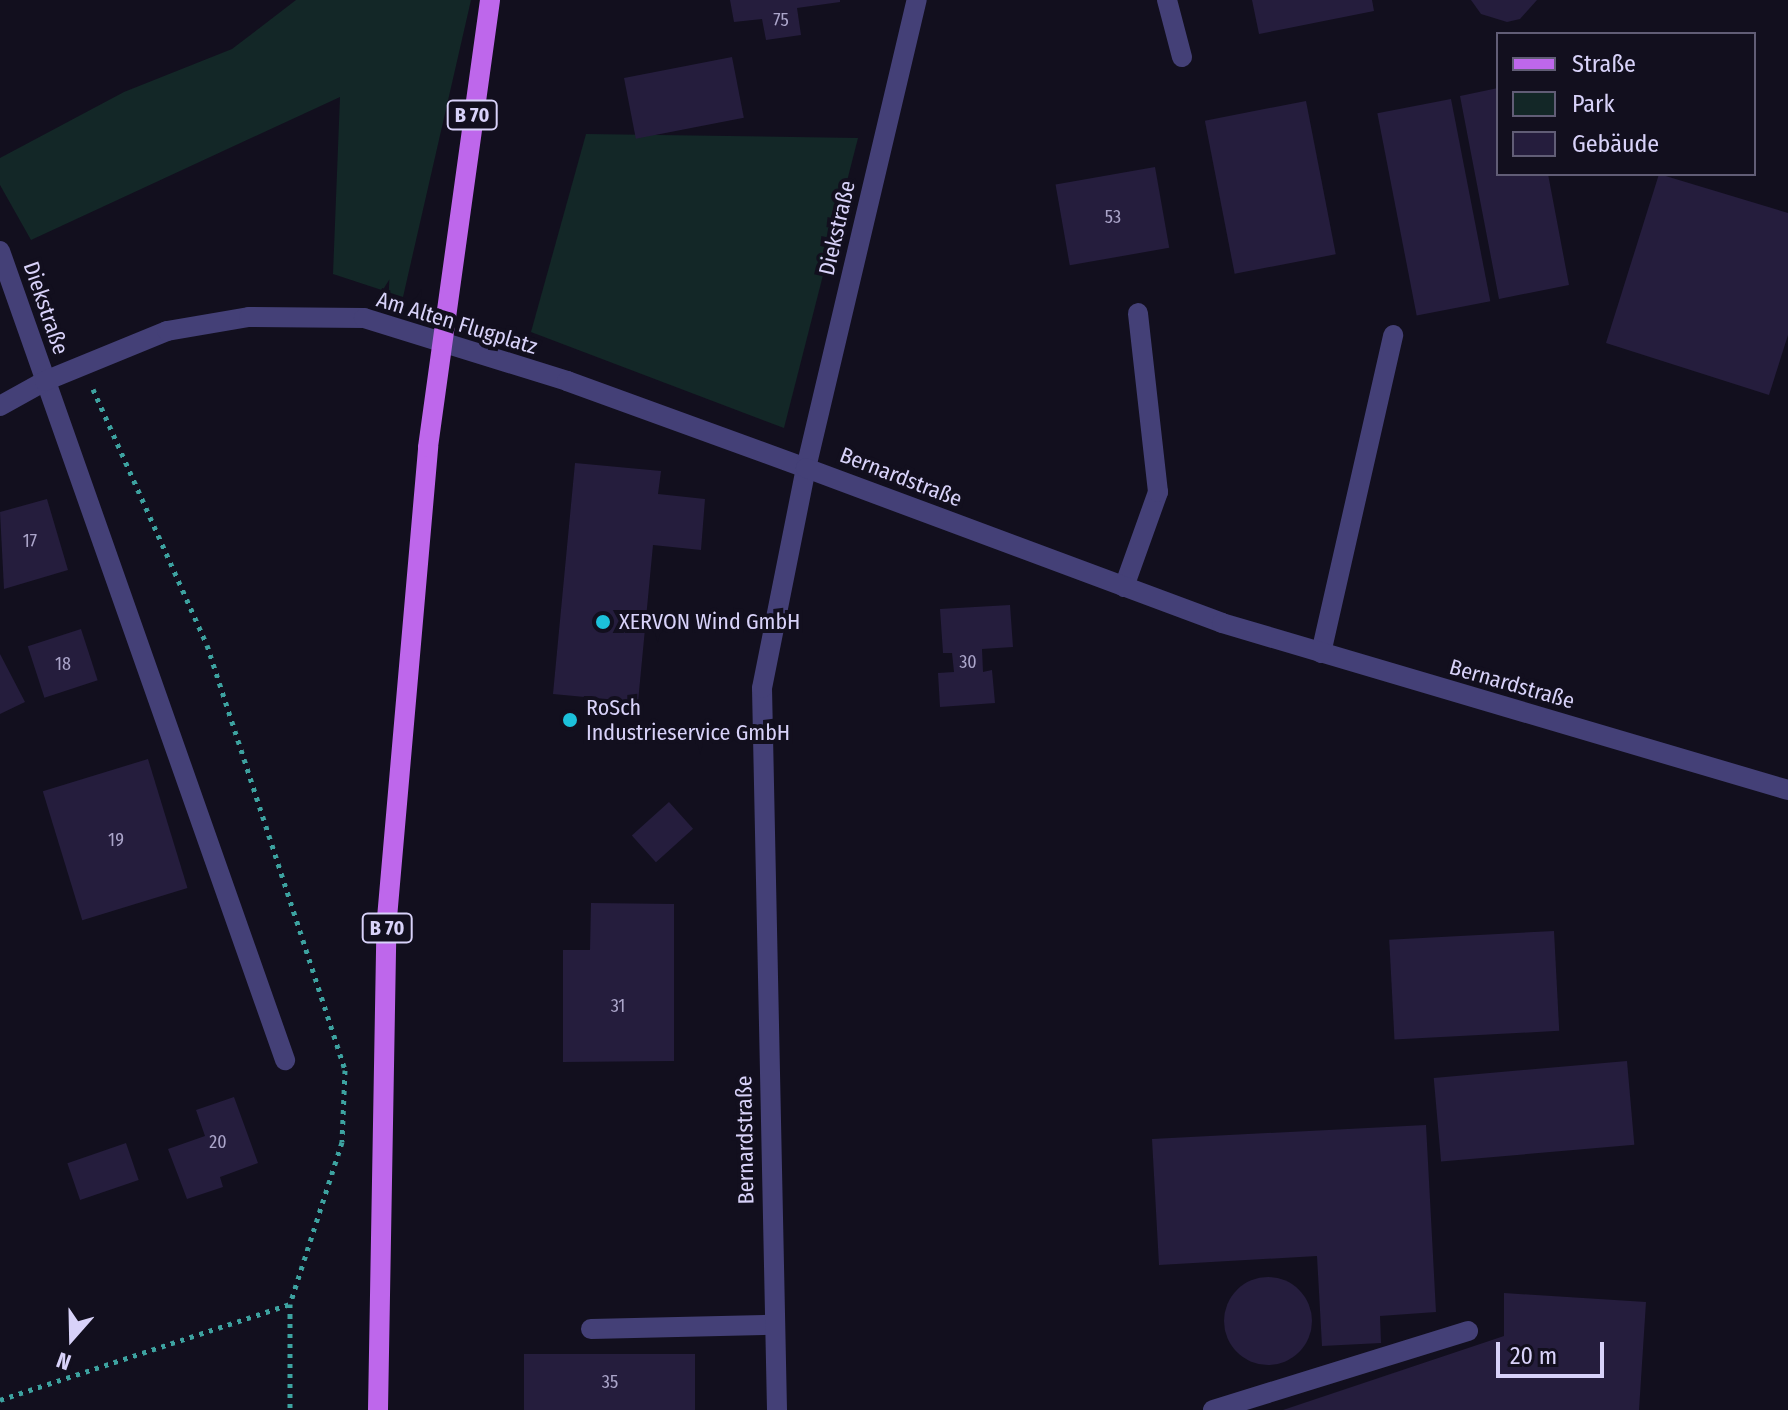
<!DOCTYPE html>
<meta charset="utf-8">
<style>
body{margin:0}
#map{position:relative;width:1788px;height:1410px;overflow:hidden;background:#120f1e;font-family:"Fira Sans Condensed",sans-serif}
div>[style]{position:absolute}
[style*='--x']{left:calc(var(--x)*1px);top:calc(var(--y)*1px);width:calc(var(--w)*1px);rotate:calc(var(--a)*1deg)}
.green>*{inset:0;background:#132727}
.building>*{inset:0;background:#251d3d;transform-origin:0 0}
.round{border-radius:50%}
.path>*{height:5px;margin-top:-2.5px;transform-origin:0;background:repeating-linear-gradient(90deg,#3da2a0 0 4px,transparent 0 10px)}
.minor>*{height:20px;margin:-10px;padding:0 10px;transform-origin:10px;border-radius:10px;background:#444077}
.major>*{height:20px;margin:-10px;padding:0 10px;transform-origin:10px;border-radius:10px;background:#be67eb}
.dots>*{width:22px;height:22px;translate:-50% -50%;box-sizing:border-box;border:4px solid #120f1e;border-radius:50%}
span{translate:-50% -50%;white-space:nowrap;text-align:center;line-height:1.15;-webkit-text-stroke:8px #120f1e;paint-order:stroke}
.number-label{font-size:18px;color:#aba5ca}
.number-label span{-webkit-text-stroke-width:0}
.shield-label span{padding:2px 6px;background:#120f1e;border:2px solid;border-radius:6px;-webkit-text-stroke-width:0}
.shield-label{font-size:20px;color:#d8d2f9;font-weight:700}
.street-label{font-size:22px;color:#d8d2f9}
.poi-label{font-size:22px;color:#d8d2f9}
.left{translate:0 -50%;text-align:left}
.legend{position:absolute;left:1496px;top:32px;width:260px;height:144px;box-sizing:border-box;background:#120f1e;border:2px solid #615d76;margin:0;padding:10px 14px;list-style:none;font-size:24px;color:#d8d2f9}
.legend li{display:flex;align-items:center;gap:16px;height:40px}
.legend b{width:40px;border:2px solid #615d76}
.north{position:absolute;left:32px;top:1298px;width:80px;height:80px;-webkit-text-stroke:6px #120f1e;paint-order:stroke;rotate:200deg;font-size:22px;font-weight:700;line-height:32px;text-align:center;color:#d8d2f9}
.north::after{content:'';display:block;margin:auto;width:28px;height:36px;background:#d8d2f9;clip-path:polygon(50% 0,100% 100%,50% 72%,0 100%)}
.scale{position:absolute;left:1496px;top:1342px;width:108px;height:36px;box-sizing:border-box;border:4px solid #d8d2f9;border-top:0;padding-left:10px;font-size:24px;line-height:28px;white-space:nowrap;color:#d8d2f9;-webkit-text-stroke:6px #120f1e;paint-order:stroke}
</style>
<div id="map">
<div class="green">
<div style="clip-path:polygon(296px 0,471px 0,403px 297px,333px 274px,340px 97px,31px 240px,0 185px,0 158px,124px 92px,232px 49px)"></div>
<div style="clip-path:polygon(586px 134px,858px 138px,784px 428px,531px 332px)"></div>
</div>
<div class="building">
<div style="clip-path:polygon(730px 0,840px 0,840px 2px,797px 8px,801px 35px,766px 40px,762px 19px,734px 22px)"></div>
<div style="clip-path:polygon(1252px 0,1372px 0,1374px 11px,1259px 34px)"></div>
<div style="clip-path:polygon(1471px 0,1537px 0,1520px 19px,1507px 22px,1481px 14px)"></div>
<div style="left:732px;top:57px;width:62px;height:110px;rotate:79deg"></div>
<div style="clip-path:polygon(1498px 88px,1498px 174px,1548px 174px,1569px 285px,1499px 299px,1460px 96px)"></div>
<div style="left:1451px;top:99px;width:206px;height:75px;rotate:79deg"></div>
<div style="left:1306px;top:101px;width:156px;height:103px;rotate:79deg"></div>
<div style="left:1155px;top:167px;width:82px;height:101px;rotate:80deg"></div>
<div style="clip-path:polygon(1659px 174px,1788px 213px,1788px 335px,1769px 395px,1606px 343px)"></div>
<div style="clip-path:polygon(575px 463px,661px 471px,658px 494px,705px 499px,701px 550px,653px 545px,638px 702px,553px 694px)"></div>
<div style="clip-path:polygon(47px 499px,68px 570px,4px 589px,0 512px)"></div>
<div style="clip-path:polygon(1010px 605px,1013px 647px,982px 649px,983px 672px,992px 670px,995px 703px,940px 707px,938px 673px,954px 672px,952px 653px,943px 653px,940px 609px)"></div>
<div style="left:81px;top:629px;width:54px;height:56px;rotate:72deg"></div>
<div style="clip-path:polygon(0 654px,25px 702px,0 714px)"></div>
<div style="left:148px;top:759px;width:135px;height:110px;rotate:73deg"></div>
<div style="left:669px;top:802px;width:36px;height:50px;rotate:48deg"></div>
<div style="clip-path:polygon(591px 903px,674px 904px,674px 1061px,563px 1062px,563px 950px,590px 950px)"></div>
<div style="left:1554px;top:931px;width:100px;height:165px;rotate:87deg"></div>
<div style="left:1627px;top:1061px;width:84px;height:194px;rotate:85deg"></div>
<div style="clip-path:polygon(234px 1097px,258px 1163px,220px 1177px,223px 1187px,187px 1199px,168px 1149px,205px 1136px,196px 1110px)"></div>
<div style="clip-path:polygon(1426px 1125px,1436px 1312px,1380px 1316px,1381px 1343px,1322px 1346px,1317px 1256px,1159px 1265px,1152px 1139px)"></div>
<div style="left:126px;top:1143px;width:39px;height:62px;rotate:71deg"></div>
<div class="round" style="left:1224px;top:1277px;width:88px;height:88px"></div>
<div style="clip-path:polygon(1504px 1293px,1646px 1302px,1639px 1410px,1283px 1410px,1504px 1336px)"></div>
<div style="left:524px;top:1354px;width:171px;height:56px"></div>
</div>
<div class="path">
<div style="--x:93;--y:389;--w:280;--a:66"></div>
<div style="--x:207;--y:645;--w:447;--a:72"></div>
<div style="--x:345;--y:1070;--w:72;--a:92.4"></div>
<div style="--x:342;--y:1142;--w:170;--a:107.8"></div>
<div style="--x:290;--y:1304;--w:106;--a:90"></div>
<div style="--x:0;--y:1400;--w:305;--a:-18.3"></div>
</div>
<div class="minor">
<div style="--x:1167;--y:0;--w:59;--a:75.3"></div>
<div style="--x:0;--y:251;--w:858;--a:70.59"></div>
<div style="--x:0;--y:406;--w:51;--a:-29.1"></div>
<div style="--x:45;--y:381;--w:132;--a:-22.3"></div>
<div style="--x:167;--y:331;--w:83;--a:-9.7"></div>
<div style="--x:249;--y:317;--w:115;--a:0.5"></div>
<div style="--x:364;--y:318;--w:213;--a:17.2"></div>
<div style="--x:567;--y:381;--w:254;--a:20"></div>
<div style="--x:806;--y:468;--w:481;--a:-76.7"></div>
<div style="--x:1124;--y:587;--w:101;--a:-70.3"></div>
<div style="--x:1158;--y:492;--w:180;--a:-96.4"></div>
<div style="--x:1321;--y:653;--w:326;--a:-77.2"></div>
<div style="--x:591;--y:1329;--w:183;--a:-1.3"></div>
<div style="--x:777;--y:1410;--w:722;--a:-91.19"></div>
<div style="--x:762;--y:688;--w:224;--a:-78.7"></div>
<div style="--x:806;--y:468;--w:444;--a:20.4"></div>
<div style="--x:1222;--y:623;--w:590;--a:16.44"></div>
<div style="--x:1213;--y:1410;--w:267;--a:-17.2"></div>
</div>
<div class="major">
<div style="--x:378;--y:1410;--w:492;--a:-89"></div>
<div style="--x:387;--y:918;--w:473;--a:-85"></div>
<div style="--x:428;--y:447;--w:451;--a:-82.1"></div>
</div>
<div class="dots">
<div style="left:603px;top:622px;background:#1cc1db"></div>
<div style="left:570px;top:720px;background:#1cc1db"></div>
</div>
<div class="number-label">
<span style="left:781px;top:20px">75</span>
<span style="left:1113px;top:217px">53</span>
<span style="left:30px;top:541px">17</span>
<span style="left:968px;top:662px">30</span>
<span style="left:63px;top:664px">18</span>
<span style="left:116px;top:840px">19</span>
<span style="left:618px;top:1006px">31</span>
<span style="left:218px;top:1142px">20</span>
<span style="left:610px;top:1382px">35</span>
</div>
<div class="shield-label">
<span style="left:472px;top:115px">B 70</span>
<span style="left:387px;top:928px">B 70</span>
</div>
<div class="street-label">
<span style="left:837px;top:228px;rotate:-77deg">Diekstraße</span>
<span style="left:46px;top:308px;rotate:71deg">Diekstraße</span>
<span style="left:457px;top:323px;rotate:17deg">Am Alten Flugplatz</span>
<span style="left:901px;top:477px;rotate:21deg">Bernardstraße</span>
<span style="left:1512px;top:684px;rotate:16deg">Bernardstraße</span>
<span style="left:745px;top:1140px;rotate:-91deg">Bernardstraße</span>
</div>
<div class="poi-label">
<span class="left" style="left:619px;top:622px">XERVON Wind GmbH</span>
<span class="left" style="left:586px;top:720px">RoSch<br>Industrieservice GmbH</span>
</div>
<ul class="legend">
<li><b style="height:10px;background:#be67eb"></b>Straße</li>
<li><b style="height:22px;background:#132727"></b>Park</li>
<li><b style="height:22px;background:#251d3d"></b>Gebäude</li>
</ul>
<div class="north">N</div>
<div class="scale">20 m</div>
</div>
